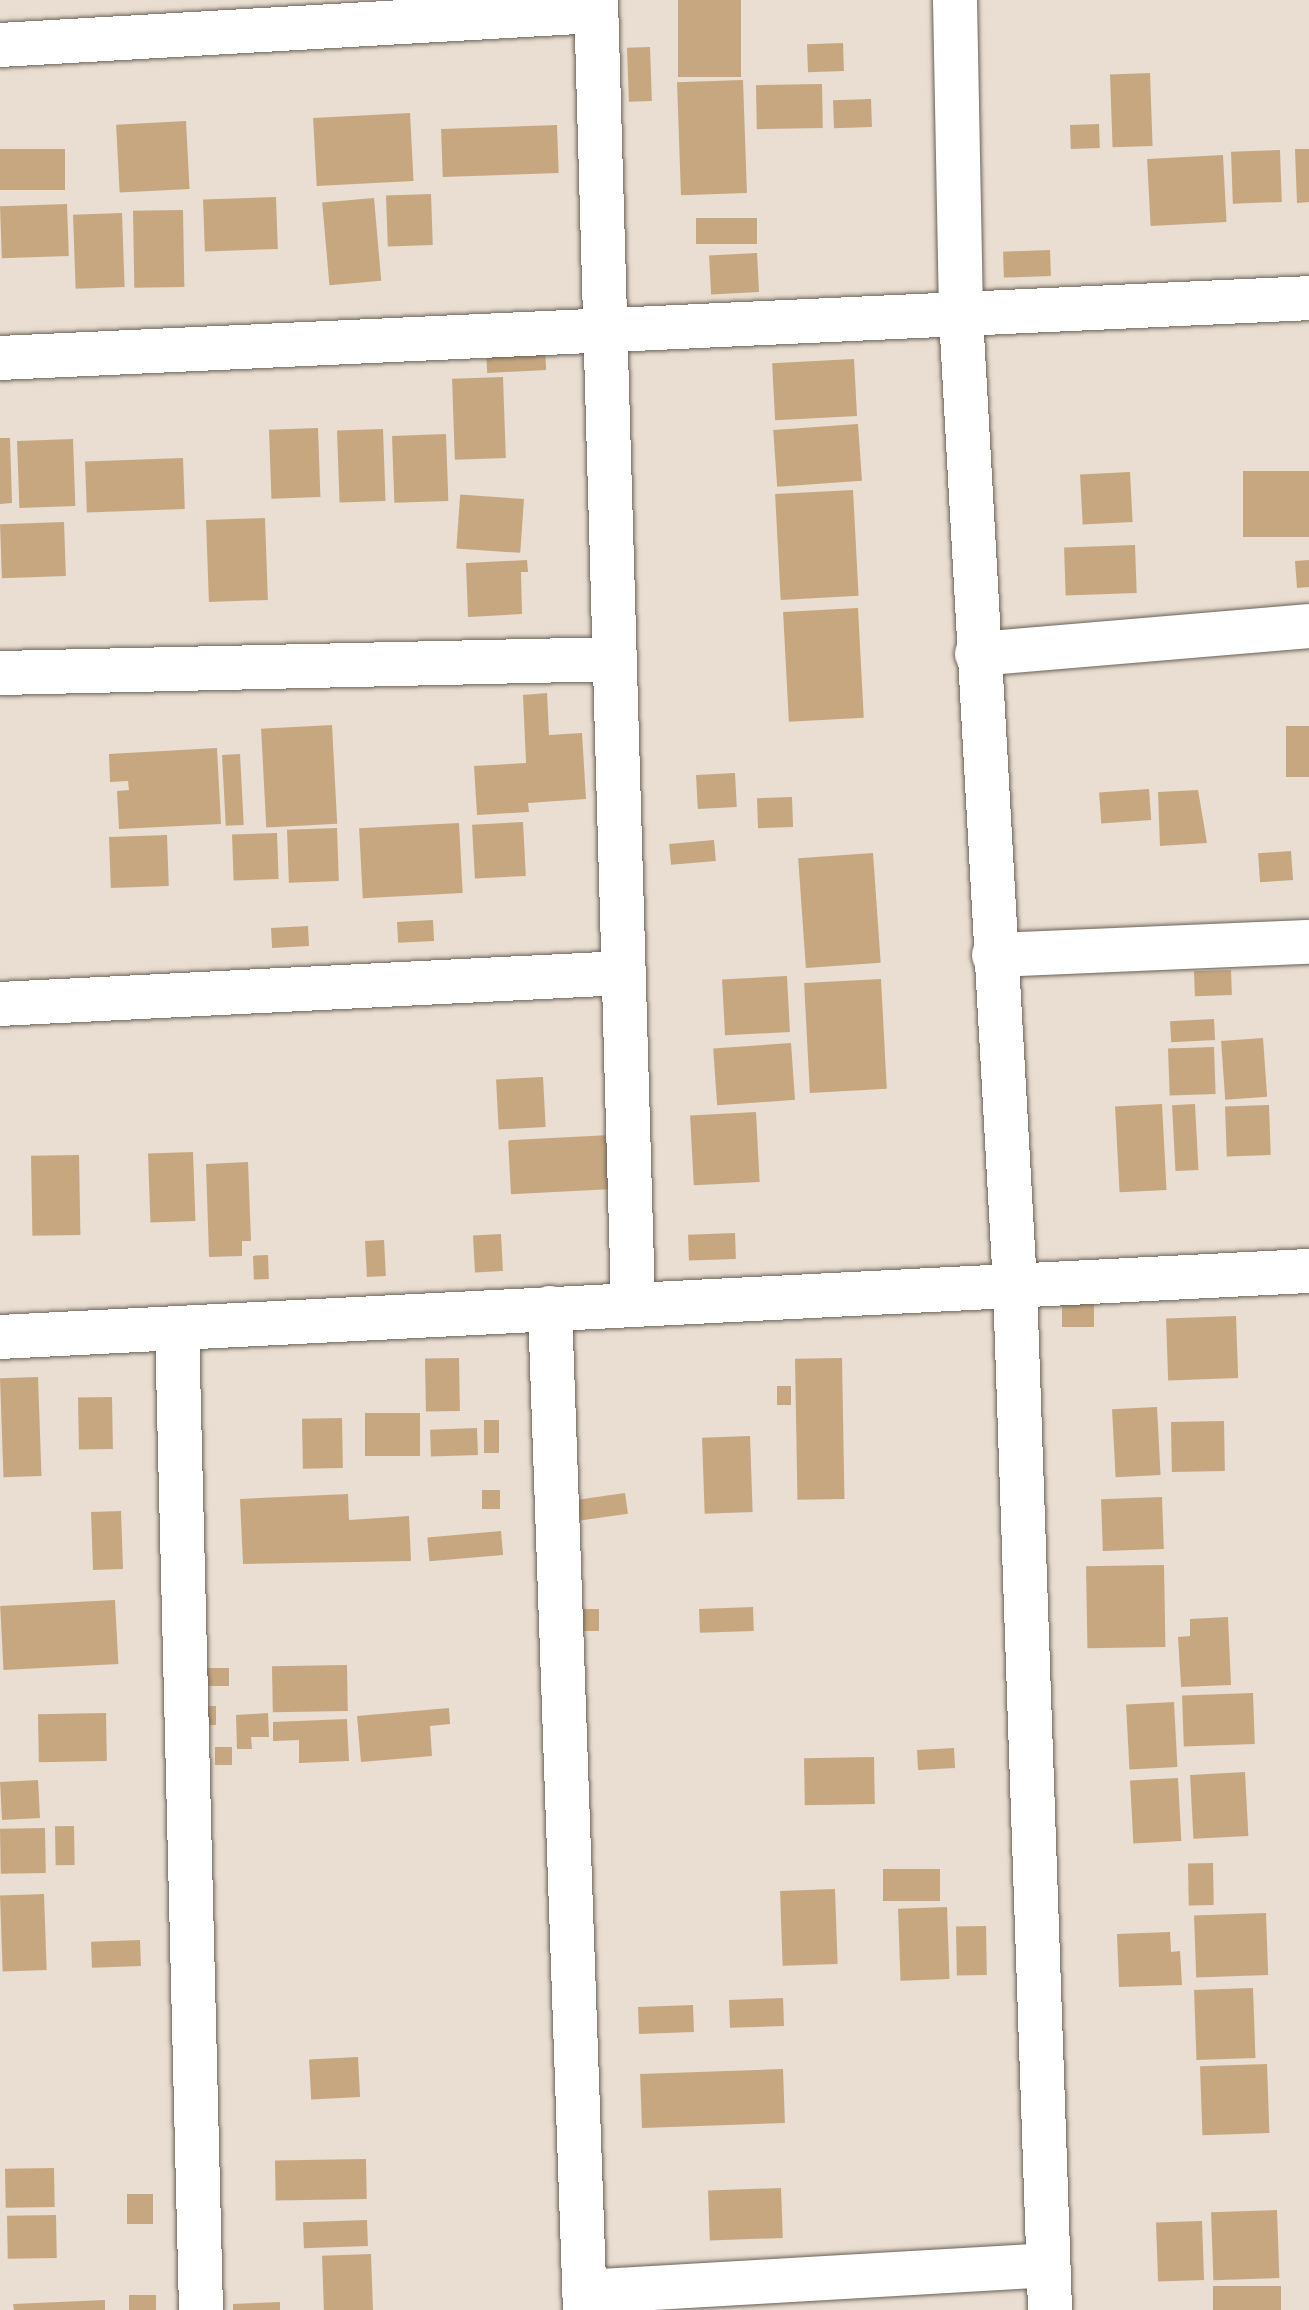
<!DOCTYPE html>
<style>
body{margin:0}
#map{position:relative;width:1309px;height:2310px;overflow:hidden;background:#e9ded1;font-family:"DejaVu Sans",sans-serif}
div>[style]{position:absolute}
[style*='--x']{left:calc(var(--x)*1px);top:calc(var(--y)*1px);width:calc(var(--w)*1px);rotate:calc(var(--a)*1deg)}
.building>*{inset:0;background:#c7a780;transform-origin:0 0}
.roads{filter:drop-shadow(0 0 2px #6a6156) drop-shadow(0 0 2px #6a6156)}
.minor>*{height:44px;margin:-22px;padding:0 22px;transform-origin:22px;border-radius:22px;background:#fff}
span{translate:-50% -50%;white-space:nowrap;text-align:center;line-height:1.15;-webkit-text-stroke:6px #fff;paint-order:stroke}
</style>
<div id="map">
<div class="building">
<div style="left:678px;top:0;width:63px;height:77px"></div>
<div style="left:843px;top:43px;width:28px;height:36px;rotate:88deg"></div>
<div style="left:650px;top:47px;width:54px;height:23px;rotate:88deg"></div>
<div style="left:1150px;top:73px;width:73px;height:40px;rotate:88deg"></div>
<div style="left:743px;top:80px;width:113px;height:66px;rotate:88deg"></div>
<div style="left:822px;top:84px;width:44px;height:66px;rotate:89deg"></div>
<div style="left:871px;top:99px;width:28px;height:38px;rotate:88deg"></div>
<div style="left:410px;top:113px;width:68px;height:97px;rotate:87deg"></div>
<div style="left:186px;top:121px;width:68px;height:70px;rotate:87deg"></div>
<div style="left:1099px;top:124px;width:24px;height:29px;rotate:88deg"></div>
<div style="left:557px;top:125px;width:48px;height:116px;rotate:88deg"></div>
<div style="left:65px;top:149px;width:41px;height:65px;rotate:90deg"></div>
<div style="clip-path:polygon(1295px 149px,1309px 149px,1309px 202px,1297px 203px)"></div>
<div style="left:1280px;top:150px;width:52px;height:49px;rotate:88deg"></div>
<div style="left:1223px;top:155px;width:67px;height:76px;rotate:87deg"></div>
<div style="left:431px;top:194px;width:51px;height:45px;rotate:88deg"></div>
<div style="left:276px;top:197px;width:52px;height:73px;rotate:88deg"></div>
<div style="left:374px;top:198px;width:83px;height:52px;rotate:85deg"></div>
<div style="left:67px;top:204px;width:52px;height:67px;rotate:88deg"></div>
<div style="left:183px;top:210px;width:77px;height:50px;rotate:89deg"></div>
<div style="left:122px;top:213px;width:74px;height:49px;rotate:88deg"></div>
<div style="left:757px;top:218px;width:26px;height:61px;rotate:90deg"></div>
<div style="left:1050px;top:250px;width:26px;height:47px;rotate:88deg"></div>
<div style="left:757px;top:253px;width:39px;height:48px;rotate:87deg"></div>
<div style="left:545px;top:348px;width:22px;height:59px;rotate:87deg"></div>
<div style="left:854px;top:359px;width:57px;height:82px;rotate:87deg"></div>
<div style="left:503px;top:377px;width:81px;height:51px;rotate:88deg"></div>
<div style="left:858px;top:424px;width:57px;height:85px;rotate:86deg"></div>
<div style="left:318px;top:428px;width:69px;height:49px;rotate:88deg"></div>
<div style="left:383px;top:429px;width:72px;height:46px;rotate:88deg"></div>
<div style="left:446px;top:434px;width:67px;height:54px;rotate:88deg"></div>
<div style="clip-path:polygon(0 438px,10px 438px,12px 503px,0 504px)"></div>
<div style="left:73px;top:439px;width:67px;height:56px;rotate:88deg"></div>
<div style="left:183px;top:458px;width:51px;height:98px;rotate:88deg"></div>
<div style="left:1309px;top:471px;width:66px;height:66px;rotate:90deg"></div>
<div style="left:1130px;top:472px;width:50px;height:50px;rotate:87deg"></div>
<div style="left:853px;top:490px;width:106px;height:78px;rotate:87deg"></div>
<div style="left:524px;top:499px;width:54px;height:64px;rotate:94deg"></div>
<div style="left:265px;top:518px;width:82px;height:59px;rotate:88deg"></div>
<div style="left:64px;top:522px;width:54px;height:64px;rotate:88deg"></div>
<div style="left:1135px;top:545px;width:48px;height:71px;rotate:88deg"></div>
<div style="clip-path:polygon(527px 560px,528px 572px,521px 572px,522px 614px,468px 617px,466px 563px)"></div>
<div style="clip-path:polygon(1309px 560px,1309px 587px,1297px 588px,1295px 561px)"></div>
<div style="left:858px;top:608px;width:110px;height:75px;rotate:87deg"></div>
<div style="clip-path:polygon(547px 693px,549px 735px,582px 733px,586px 799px,528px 803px,529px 812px,477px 815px,474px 766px,526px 763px,523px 695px)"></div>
<div style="left:332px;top:725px;width:99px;height:71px;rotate:87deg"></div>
<div style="left:1309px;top:726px;width:51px;height:23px;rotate:90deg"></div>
<div style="clip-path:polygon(217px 748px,221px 824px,119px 829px,117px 791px,129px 790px,128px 781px,110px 782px,109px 754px)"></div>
<div style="left:240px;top:754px;width:71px;height:18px;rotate:87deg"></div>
<div style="left:735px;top:773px;width:34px;height:39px;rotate:87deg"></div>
<div style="left:1149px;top:789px;width:31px;height:50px;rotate:86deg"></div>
<div style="clip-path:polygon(1198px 790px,1207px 843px,1160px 846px,1158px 792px)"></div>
<div style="left:792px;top:797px;width:30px;height:35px;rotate:88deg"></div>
<div style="left:523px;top:822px;width:54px;height:51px;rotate:87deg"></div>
<div style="left:459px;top:823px;width:70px;height:100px;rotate:87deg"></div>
<div style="left:337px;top:828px;width:53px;height:50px;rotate:88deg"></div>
<div style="left:277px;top:833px;width:46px;height:45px;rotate:88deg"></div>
<div style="left:167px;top:835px;width:51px;height:58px;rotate:88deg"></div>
<div style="left:714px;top:840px;width:21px;height:45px;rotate:85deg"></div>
<div style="left:1291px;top:851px;width:29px;height:33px;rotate:86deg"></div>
<div style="left:873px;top:853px;width:110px;height:75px;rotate:86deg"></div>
<div style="left:433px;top:920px;width:21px;height:36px;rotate:87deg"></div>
<div style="left:308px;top:926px;width:20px;height:37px;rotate:87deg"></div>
<div style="left:1231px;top:970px;width:25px;height:37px;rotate:88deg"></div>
<div style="left:787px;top:976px;width:56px;height:65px;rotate:87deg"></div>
<div style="left:881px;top:979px;width:110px;height:77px;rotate:87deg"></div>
<div style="left:1214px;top:1019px;width:21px;height:44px;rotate:87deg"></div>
<div style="left:1263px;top:1038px;width:59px;height:42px;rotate:86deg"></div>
<div style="left:791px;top:1043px;width:57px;height:78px;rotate:86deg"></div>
<div style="left:1214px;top:1047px;width:47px;height:46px;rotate:88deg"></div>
<div style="left:543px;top:1077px;width:50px;height:47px;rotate:87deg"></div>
<div style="left:1162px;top:1104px;width:86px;height:47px;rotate:87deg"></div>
<div style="left:1195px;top:1104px;width:66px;height:23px;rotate:87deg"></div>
<div style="left:1269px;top:1105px;width:50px;height:44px;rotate:88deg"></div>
<div style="left:756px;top:1112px;width:70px;height:66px;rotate:87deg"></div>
<div style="left:610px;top:1135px;width:54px;height:102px;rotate:87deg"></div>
<div style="left:193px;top:1152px;width:69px;height:45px;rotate:88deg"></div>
<div style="left:79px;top:1155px;width:80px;height:48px;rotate:89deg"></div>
<div style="clip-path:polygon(248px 1162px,251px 1241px,242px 1241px,242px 1256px,209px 1257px,206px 1164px)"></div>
<div style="left:735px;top:1233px;width:26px;height:47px;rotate:88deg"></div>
<div style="left:501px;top:1234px;width:37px;height:28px;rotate:87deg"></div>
<div style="left:384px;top:1240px;width:36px;height:19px;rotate:87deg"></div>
<div style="left:268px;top:1255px;width:24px;height:15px;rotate:88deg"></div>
<div style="left:1094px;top:1304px;width:23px;height:32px;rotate:90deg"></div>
<div style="left:1236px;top:1316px;width:62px;height:70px;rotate:88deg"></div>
<div style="left:459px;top:1358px;width:53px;height:34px;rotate:89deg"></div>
<div style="left:842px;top:1358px;width:141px;height:47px;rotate:89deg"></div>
<div style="left:38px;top:1377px;width:99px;height:38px;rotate:88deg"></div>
<div style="left:777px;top:1386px;width:14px;height:19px"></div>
<div style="left:112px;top:1397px;width:52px;height:34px;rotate:89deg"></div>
<div style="left:1157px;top:1407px;width:68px;height:45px;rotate:87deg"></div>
<div style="left:365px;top:1413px;width:55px;height:43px"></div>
<div style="left:342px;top:1418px;width:50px;height:40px;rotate:89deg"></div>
<div style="left:484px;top:1420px;width:15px;height:33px"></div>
<div style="left:1224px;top:1421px;width:50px;height:53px;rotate:89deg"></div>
<div style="left:477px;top:1428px;width:27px;height:47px;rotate:88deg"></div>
<div style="left:750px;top:1436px;width:76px;height:48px;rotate:88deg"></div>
<div style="left:482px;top:1490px;width:18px;height:19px"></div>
<div style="left:625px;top:1493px;width:21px;height:48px;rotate:82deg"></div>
<div style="clip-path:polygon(348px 1494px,349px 1520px,409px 1516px,411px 1561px,243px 1564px,240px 1499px)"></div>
<div style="left:1162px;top:1497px;width:52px;height:61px;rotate:88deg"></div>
<div style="left:121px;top:1511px;width:58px;height:30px;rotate:88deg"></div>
<div style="left:501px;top:1531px;width:24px;height:74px;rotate:85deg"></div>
<div style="left:1164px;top:1565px;width:82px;height:78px;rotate:89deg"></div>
<div style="left:115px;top:1600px;width:64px;height:115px;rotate:87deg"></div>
<div style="left:753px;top:1607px;width:24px;height:54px;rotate:88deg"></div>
<div style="left:576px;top:1609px;width:23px;height:22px"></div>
<div style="clip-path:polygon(1228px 1617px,1231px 1685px,1181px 1687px,1178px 1637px,1190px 1636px,1190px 1619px)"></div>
<div style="left:347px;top:1665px;width:46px;height:75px;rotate:89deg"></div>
<div style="left:229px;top:1668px;width:18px;height:23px;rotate:90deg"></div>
<div style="left:1253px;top:1693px;width:51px;height:71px;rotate:88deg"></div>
<div style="left:1174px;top:1702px;width:65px;height:48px;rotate:87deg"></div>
<div style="left:201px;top:1706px;width:15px;height:19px"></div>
<div style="clip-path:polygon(449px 1708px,450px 1724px,430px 1726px,432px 1756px,361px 1762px,357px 1716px)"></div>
<div style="left:106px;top:1713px;width:48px;height:68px;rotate:89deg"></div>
<div style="clip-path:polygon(268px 1713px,269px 1737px,251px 1737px,252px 1749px,237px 1749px,236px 1715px)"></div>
<div style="clip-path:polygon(347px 1719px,349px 1761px,299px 1763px,299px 1740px,273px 1741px,273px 1722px)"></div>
<div style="left:215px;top:1747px;width:17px;height:18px"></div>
<div style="left:954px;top:1748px;width:20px;height:37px;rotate:87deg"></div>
<div style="left:874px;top:1757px;width:47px;height:70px;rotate:89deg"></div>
<div style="left:1245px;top:1772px;width:64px;height:55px;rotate:87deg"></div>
<div style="left:1178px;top:1778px;width:63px;height:48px;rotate:87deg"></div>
<div style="left:38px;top:1780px;width:38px;height:38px;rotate:87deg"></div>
<div style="left:74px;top:1826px;width:39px;height:19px;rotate:89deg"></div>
<div style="left:45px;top:1828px;width:45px;height:45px;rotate:89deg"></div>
<div style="left:1213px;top:1863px;width:42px;height:25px;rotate:89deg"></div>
<div style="left:940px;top:1869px;width:32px;height:57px;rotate:90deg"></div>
<div style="left:835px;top:1889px;width:75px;height:55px;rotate:88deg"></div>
<div style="left:44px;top:1894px;width:76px;height:44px;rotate:88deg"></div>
<div style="left:947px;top:1907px;width:72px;height:49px;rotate:88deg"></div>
<div style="left:1266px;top:1913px;width:62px;height:72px;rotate:88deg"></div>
<div style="left:986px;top:1926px;width:49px;height:30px;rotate:89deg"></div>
<div style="clip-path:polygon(1170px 1932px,1171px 1952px,1180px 1951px,1182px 1985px,1119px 1987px,1117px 1934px)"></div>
<div style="left:140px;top:1940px;width:26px;height:49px;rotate:88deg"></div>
<div style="left:1253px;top:1988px;width:70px;height:59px;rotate:88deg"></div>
<div style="left:783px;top:1998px;width:28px;height:54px;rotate:88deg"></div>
<div style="left:693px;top:2005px;width:27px;height:55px;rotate:88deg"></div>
<div style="left:358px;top:2057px;width:40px;height:49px;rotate:87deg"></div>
<div style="left:1267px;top:2064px;width:69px;height:67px;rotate:88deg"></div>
<div style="left:783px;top:2069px;width:54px;height:143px;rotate:88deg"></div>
<div style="left:366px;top:2159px;width:40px;height:91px;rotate:89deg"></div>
<div style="left:54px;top:2168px;width:39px;height:49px;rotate:89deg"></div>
<div style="left:781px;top:2188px;width:50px;height:73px;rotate:88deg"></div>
<div style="left:127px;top:2194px;width:26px;height:30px"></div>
<div style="left:1277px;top:2210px;width:68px;height:66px;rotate:88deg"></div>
<div style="left:56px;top:2215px;width:43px;height:49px;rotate:89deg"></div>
<div style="left:367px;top:2220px;width:26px;height:64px;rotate:88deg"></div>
<div style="left:1202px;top:2221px;width:59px;height:46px;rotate:88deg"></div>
<div style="left:371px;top:2254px;width:56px;height:49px;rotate:88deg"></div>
<div style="left:1281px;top:2286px;width:24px;height:68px;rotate:90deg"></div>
<div style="left:129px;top:2295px;width:27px;height:15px"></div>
<div style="clip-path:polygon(105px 2300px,105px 2310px,14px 2310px,13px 2304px)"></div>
<div style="clip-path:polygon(280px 2302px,280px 2310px,233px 2310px,233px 2304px)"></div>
</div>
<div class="roads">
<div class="minor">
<div style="--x:596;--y:0;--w:1305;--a:88.37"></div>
<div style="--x:955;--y:0;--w:316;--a:88.9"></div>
<div style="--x:961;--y:316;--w:972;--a:86.81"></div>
<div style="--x:1015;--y:1286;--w:1025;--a:88.04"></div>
<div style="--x:0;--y:45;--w:597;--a:-3.27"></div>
<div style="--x:0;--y:358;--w:1310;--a:-2.62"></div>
<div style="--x:977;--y:654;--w:333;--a:-4.8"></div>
<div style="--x:0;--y:673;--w:615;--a:-1.3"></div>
<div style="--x:994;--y:955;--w:315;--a:-2.4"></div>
<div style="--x:0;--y:1004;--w:624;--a:-2.85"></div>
<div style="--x:550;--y:1308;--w:1003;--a:88"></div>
<div style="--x:177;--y:1328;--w:982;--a:88.6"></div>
<div style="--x:0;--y:1337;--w:1311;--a:-2.89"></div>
<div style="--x:584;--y:2292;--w:463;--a:-3.3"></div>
</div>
</div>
</div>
